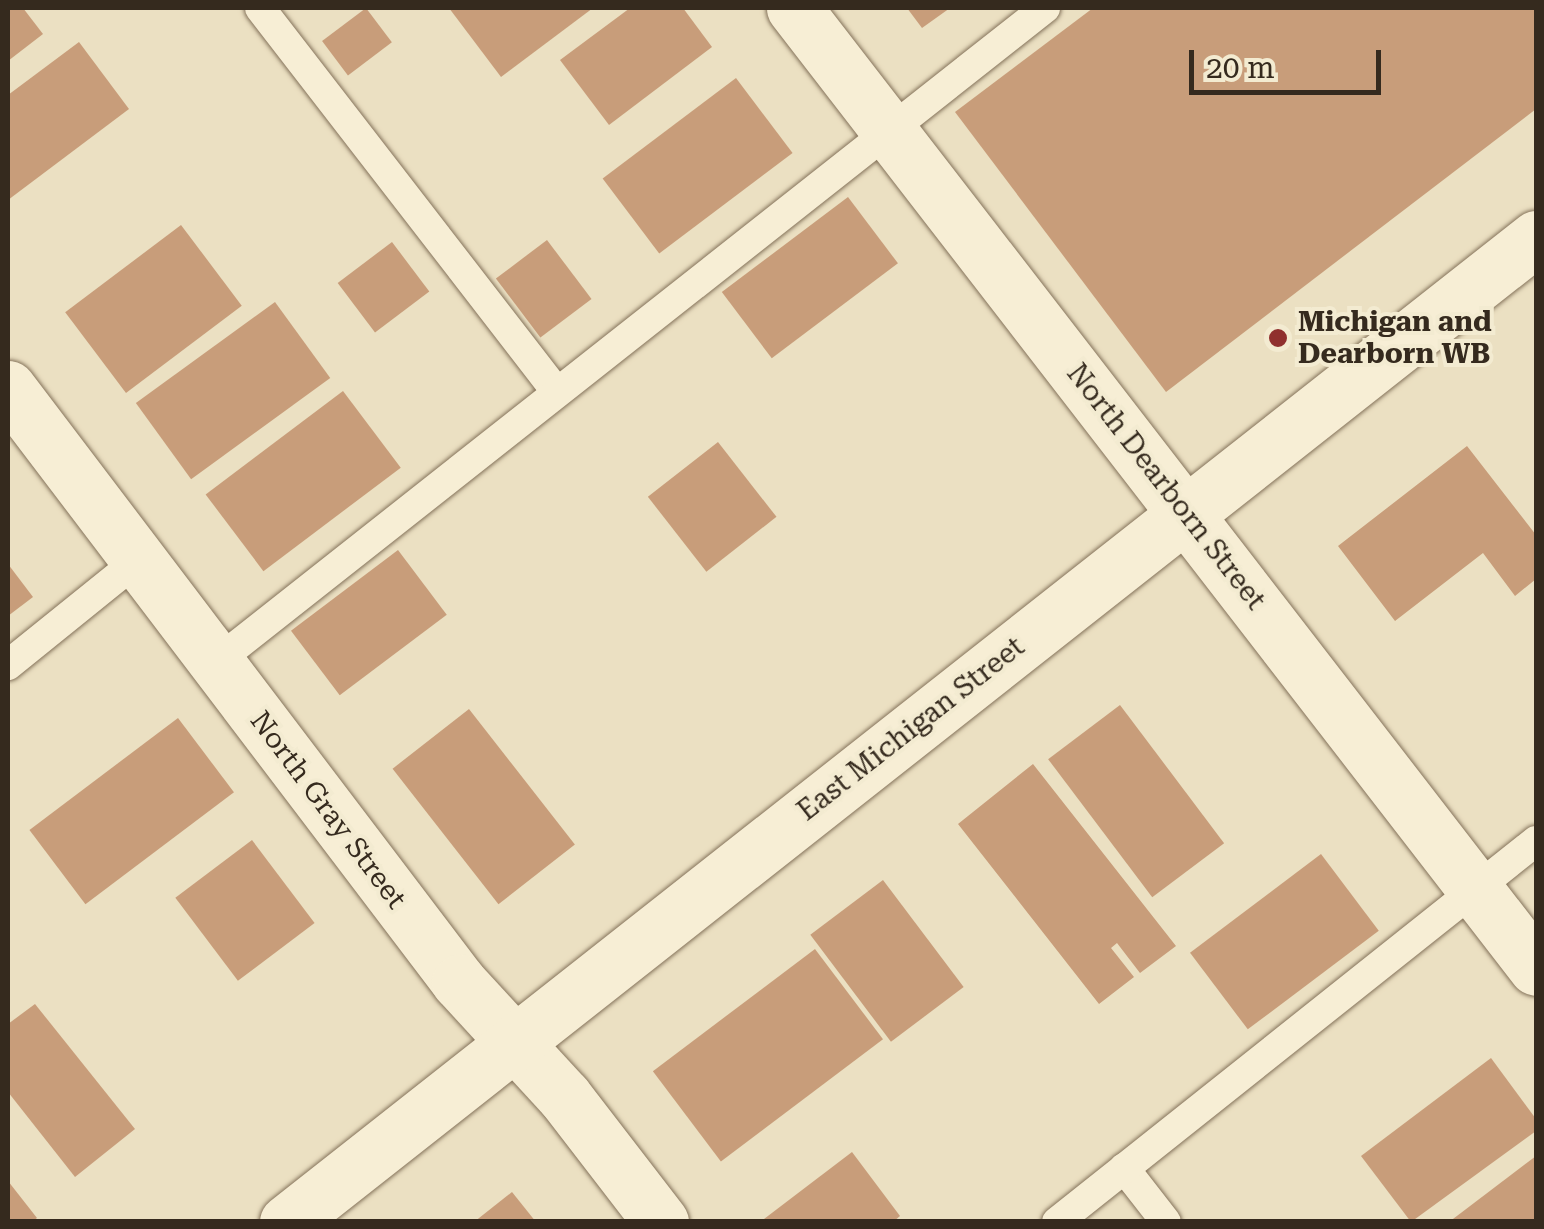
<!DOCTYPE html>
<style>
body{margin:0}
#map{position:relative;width:1544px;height:1229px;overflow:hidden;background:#ebe0c2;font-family:"Roboto Serif",serif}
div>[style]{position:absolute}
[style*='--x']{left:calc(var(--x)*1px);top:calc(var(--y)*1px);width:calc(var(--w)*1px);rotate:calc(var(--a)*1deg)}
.building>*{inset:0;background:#c89d7a;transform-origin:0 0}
.roads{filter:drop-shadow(0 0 2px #84725a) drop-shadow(0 0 2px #84725a)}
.service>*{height:30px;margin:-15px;padding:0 15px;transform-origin:15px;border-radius:15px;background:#f7eed5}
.minor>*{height:55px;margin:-27.5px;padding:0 27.5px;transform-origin:27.5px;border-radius:27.5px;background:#f7eed5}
.secondary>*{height:55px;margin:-27.5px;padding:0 27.5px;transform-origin:27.5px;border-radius:27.5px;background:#f7eed5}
.dots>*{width:28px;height:28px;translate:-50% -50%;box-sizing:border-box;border:5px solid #f3ebd1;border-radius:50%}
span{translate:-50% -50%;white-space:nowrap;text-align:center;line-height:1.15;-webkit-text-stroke:8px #f3ebd1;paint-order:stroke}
.poi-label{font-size:28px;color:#352a1e;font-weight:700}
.left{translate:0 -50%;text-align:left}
.street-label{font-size:28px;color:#352a1e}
.frame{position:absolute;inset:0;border:10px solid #352a1e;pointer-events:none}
.scale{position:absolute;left:1189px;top:50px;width:192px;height:45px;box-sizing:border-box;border:5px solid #352a1e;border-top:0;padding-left:12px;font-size:30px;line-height:35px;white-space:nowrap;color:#352a1e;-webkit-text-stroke:8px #f3ebd1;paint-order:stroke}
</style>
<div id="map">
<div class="building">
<div style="clip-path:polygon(8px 8px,23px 8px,43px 34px,8px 61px)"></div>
<div style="left:366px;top:8px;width:43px;height:55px;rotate:53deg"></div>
<div style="clip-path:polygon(449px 8px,593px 8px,501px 77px)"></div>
<div style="clip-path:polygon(630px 8px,683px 8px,712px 47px,609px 125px,560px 60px)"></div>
<div style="clip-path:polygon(907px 8px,950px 8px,922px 28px)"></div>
<div style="clip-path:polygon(1093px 8px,1536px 8px,1536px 109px,1166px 392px,955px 112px)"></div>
<div style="clip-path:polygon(79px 42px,129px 109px,8px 200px,8px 95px)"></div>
<div style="left:736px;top:78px;width:94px;height:167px;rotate:53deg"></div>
<div style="left:848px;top:197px;width:83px;height:158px;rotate:53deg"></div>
<div style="left:181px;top:225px;width:101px;height:145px;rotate:53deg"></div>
<div style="left:547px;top:240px;width:74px;height:64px;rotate:53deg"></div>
<div style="left:392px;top:242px;width:62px;height:68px;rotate:53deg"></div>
<div style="left:275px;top:302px;width:94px;height:172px;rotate:54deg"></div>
<div style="left:343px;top:391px;width:96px;height:172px;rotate:53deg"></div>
<div style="left:718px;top:442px;width:95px;height:89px;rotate:52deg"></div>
<div style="clip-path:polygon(1467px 446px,1536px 535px,1536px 579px,1515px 596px,1483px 553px,1395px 621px,1338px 546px)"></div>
<div style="left:398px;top:550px;width:81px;height:134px;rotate:53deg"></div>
<div style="clip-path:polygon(8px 564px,33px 597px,8px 616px)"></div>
<div style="left:1120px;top:705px;width:173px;height:90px;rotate:53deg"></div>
<div style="left:469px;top:709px;width:172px;height:97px;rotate:52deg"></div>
<div style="left:178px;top:718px;width:93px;height:186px;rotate:53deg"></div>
<div style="clip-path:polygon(1033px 764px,1176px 946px,1140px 973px,1117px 943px,1111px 948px,1134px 977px,1099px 1004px,958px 824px)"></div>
<div style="left:252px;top:840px;width:104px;height:96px;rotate:53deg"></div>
<div style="left:1321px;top:854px;width:96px;height:164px;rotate:53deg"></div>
<div style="left:883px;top:880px;width:134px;height:91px;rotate:53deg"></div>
<div style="left:815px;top:949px;width:113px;height:203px;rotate:53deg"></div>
<div style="clip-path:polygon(35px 1004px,135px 1129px,75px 1177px,8px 1092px,8px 1024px)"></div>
<div style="clip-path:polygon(1491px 1058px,1536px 1119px,1536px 1131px,1411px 1222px,1361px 1156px)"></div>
<div style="clip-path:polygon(852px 1152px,900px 1216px,893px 1222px,760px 1222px)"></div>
<div style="clip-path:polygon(1536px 1156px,1536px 1222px,1449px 1222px)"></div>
<div style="clip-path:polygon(8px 1181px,37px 1218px,32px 1222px,8px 1222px)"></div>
<div style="clip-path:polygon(512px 1192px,536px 1222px,474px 1222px)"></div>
</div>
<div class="roads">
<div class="service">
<div style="--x:260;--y:8;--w:485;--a:52.3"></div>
<div style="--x:216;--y:662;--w:1056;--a:-38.27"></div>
<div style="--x:8;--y:665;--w:167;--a:-38.9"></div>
<div style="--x:1124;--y:1168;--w:68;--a:52.1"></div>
<div style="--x:1057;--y:1222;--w:612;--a:-38.5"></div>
</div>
<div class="minor">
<div style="--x:794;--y:8;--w:1213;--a:52.3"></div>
<div style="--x:8;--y:388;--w:746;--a:52.79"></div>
<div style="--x:459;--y:982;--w:155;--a:47.4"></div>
<div style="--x:564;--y:1096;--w:159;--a:52.4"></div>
</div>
<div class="secondary">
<div style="--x:287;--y:1222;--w:1590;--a:-38.23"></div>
</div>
</div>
<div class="dots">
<div style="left:1278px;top:338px;background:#90302e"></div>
</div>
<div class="poi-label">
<span class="left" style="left:1298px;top:338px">Michigan and<br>Dearborn WB</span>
</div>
<div class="street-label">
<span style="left:1166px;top:487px;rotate:52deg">North Dearborn Street</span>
<span style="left:911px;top:729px;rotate:-38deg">East Michigan Street</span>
<span style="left:328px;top:810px;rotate:53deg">North Gray Street</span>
</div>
<div class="frame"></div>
<div class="scale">20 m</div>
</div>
